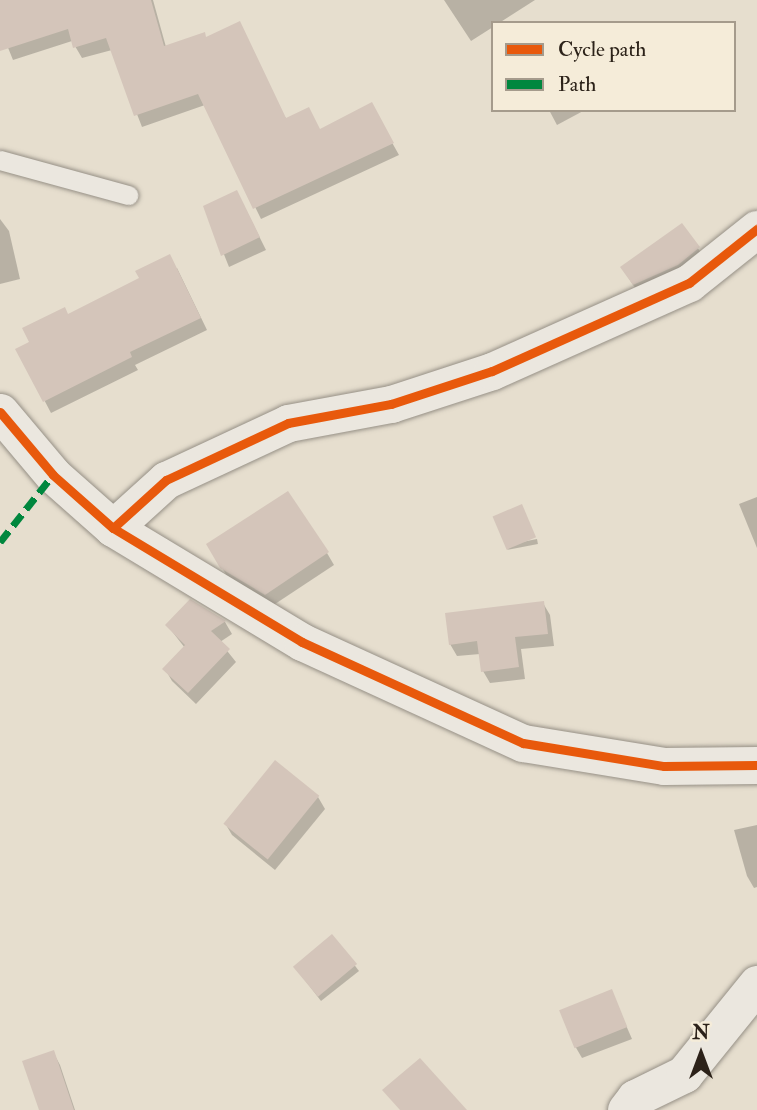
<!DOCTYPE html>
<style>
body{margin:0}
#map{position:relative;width:757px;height:1110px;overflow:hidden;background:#e6dece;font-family:"IM FELL Double Pica",serif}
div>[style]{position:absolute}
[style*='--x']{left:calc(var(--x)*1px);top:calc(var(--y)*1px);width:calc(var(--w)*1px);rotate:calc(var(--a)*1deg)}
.shadow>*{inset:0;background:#0003;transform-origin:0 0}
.building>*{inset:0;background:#d4c5ba;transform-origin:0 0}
.roads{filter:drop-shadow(0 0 2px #969086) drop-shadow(0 0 2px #969086)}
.service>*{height:19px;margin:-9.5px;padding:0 9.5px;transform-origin:9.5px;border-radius:9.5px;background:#ebe7df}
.minor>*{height:37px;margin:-18.5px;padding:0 18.5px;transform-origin:18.5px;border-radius:18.5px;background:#ebe7df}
.quiet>*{height:7px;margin-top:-3.5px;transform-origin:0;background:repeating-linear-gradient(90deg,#00873e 0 14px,transparent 0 21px)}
.cycleway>*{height:9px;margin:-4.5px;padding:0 4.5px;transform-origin:4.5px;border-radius:4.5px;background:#e8590c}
span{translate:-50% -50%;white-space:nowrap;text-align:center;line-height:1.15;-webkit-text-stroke:5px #f5ecd9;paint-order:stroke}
.legend{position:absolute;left:491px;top:21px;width:245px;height:91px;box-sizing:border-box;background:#f5ecd9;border:2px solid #a59b8c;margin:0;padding:9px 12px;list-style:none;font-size:21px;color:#2c2219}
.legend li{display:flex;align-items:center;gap:14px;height:35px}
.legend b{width:35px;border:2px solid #a59b8c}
.north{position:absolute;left:666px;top:1019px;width:70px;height:70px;-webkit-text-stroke:5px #f5ecd9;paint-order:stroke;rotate:0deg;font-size:19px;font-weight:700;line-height:28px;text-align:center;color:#2c2219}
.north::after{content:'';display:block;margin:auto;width:24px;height:32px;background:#2c2219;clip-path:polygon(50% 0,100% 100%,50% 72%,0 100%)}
</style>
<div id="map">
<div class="shadow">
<div style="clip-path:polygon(153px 0,166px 47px,206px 39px,287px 119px,320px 131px,371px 105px,399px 155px,261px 219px,205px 105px,142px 127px,112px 50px,82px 58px,72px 41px,13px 60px,0 28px,2px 0)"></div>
<div style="clip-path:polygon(444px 0,535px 0,499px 23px,493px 23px,493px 27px,471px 41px)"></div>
<div style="clip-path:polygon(549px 110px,585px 110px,557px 125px)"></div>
<div style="clip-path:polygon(243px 204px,266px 250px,229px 267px,205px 207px)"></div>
<div style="clip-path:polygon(0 219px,9px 231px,20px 279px,0 284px)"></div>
<div style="clip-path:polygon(682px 225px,706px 260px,641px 297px,622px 268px)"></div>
<div style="clip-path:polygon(177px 268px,207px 330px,135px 365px,138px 370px,51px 413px,18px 350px,68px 316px,141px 279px)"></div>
<div style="clip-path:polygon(757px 497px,757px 548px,739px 504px)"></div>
<div style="left:537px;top:539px;width:5px;height:31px;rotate:79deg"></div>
<div style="clip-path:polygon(209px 544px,327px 553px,334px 565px,272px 606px,229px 580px)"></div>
<div style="clip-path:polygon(190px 601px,225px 622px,232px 634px,220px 642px,236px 662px,196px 704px,172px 681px,165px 669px,185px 648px,167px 625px)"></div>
<div style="clip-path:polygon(543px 603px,550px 615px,554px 646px,521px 649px,525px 679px,490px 683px,483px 671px,480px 654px,457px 656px,450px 644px)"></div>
<div style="clip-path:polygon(318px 797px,325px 809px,275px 870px,232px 835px,225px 823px)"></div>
<div style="clip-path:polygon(757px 825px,757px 887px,754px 888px,747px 876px,734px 830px)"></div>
<div style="clip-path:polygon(332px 936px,359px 971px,321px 1001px,298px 971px)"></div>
<div style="clip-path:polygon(611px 991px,632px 1039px,582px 1058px,575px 1046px)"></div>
<div style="clip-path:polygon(53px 1052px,60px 1065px,75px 1110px,40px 1110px)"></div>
</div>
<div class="building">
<div style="clip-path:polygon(0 0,151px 0,164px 46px,205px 32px,206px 37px,240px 21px,286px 118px,309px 107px,320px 129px,372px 102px,394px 143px,253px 209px,198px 94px,134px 116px,106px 38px,73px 48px,68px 29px,0 51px)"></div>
<div style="clip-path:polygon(237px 190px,260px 237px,221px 256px,203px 206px)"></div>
<div style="clip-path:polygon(682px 223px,700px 247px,678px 265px,633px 285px,620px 267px)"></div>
<div style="clip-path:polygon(170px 254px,201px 318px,130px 352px,132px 357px,43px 402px,15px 349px,29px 342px,22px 328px,65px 307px,68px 314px,139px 278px,135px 271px)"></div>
<div style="clip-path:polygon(288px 491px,329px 552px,265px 595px,220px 568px,206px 544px)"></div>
<div style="left:522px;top:504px;width:36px;height:32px;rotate:67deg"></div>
<div style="clip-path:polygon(190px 599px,226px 621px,211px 631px,230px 649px,188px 693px,162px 669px,185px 645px,165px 625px)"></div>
<div style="clip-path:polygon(544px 601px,548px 634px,515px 637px,519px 667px,481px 672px,477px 641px,449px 645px,445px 613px)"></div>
<div style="left:275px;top:760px;width:57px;height:82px;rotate:39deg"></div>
<div style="left:332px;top:934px;width:39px;height:51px;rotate:50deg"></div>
<div style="left:612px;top:989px;width:41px;height:57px;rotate:68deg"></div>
<div style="clip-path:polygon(54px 1050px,74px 1110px,39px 1110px,22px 1061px)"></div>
<div style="clip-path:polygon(420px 1058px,467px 1110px,400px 1110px,382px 1090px)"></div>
</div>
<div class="roads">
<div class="service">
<div style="--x:0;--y:160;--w:133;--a:15.3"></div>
</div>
<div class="minor">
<div style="--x:0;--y:412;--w:82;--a:49.9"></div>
<div style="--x:53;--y:475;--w:80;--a:41.5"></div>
<div style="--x:113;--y:528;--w:221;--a:31.1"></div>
<div style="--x:302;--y:642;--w:243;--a:24.6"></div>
<div style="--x:523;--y:743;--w:143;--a:9.3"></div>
<div style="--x:664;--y:766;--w:93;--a:-0.6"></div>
<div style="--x:113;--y:528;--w:72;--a:-42.2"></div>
<div style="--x:166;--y:480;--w:135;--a:-25"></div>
<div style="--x:288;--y:423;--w:105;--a:-10.5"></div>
<div style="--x:391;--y:404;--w:106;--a:-18.1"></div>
<div style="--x:492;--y:371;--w:216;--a:-24.1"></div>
<div style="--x:689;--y:283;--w:87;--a:-38.5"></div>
<div style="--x:626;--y:1110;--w:15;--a:-53"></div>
<div style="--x:635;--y:1098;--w:55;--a:-26.1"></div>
<div style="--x:684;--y:1074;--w:116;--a:-51"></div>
</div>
</div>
<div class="quiet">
<div style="--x:0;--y:542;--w:85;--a:-51.7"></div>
</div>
<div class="cycleway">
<div style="--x:0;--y:412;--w:82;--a:49.9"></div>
<div style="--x:53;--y:475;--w:80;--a:41.5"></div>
<div style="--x:113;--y:528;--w:221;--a:31.1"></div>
<div style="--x:302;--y:642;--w:243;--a:24.6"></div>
<div style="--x:523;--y:743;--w:143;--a:9.3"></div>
<div style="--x:664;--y:766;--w:93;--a:-0.6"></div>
<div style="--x:113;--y:528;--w:72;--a:-42.2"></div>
<div style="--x:166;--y:480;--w:135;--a:-25"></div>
<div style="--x:288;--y:423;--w:105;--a:-10.5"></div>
<div style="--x:391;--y:404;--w:106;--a:-18.1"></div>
<div style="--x:492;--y:371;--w:216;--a:-24.1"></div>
<div style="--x:689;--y:283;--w:87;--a:-38.5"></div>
</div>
<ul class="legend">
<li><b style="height:9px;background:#e8590c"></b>Cycle path</li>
<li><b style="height:9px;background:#00873e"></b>Path</li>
</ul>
<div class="north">N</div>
</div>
